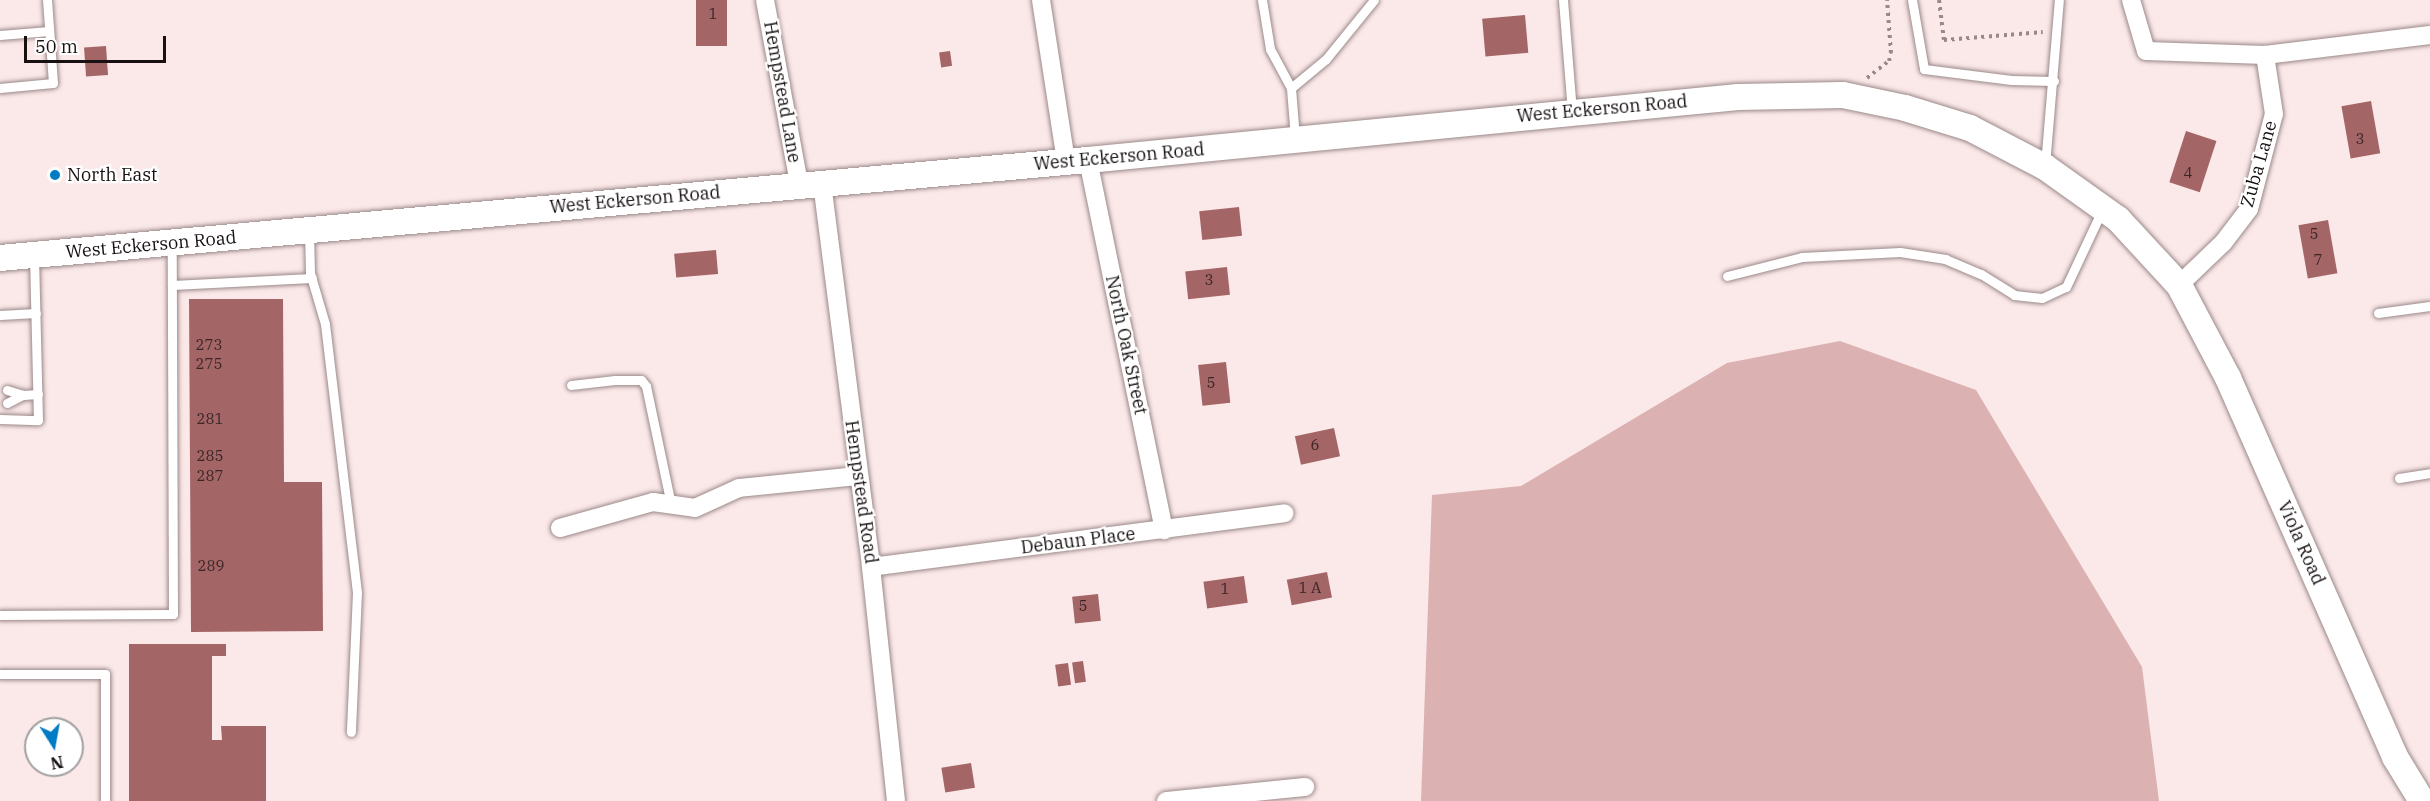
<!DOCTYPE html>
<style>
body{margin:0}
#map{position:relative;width:2430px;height:801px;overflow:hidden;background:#fbe8e8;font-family:"IBM Plex Serif",serif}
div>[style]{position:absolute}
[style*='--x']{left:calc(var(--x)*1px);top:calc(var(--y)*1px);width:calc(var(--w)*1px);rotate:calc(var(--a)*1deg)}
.green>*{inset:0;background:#dcb1b1}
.building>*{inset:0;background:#a46567;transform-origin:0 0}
.path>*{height:4px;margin-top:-2px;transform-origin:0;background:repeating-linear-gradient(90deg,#978989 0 3px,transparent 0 7.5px)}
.roads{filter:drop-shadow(0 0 2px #9b8989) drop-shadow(0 0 2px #9b8989)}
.lane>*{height:9px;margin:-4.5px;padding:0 4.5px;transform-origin:4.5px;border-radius:4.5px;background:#fff}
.street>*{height:18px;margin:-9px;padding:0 9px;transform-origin:9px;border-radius:9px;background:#fff}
.secondary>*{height:26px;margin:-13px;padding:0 13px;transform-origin:13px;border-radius:13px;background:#fff}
.dots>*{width:16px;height:16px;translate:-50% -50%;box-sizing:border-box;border:3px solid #fff;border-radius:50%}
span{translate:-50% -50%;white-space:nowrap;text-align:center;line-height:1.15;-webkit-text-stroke:4.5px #fff;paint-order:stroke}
.number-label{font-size:15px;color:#3a2626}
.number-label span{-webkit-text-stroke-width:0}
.street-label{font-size:18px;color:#171111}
.poi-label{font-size:18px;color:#171111}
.left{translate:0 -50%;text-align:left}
.north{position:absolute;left:24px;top:717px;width:60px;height:60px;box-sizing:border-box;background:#fff;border:2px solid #a2a0a0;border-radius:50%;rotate:169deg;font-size:16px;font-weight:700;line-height:24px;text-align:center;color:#171111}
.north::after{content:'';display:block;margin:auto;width:21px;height:27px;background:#007cc5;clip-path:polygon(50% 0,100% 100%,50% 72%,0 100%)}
.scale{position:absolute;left:24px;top:36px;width:142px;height:27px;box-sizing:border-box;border:3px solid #171111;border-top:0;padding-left:8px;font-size:18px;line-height:21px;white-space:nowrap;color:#171111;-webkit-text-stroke:4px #fff;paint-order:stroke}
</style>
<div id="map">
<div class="green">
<div style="clip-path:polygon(1840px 341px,1976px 390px,2142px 667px,2159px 801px,1421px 801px,1432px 495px,1521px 486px,1727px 363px)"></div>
</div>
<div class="building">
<div style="left:696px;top:0;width:31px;height:46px"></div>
<div style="left:1525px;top:15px;width:38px;height:43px;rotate:85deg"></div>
<div style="left:106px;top:46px;width:29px;height:22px;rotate:86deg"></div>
<div style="left:950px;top:51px;width:15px;height:11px;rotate:82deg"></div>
<div style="left:2371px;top:101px;width:53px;height:30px;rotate:80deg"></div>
<div style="left:2186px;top:131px;width:32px;height:54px;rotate:18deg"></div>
<div style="left:1239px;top:207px;width:29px;height:40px;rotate:84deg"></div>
<div style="left:2328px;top:220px;width:54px;height:30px;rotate:80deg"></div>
<div style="left:716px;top:250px;width:24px;height:42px;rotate:85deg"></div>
<div style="left:1227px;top:267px;width:28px;height:42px;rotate:84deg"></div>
<div style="clip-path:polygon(189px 299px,283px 299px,284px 482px,322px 482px,323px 631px,191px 632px)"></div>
<div style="left:1226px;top:362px;width:41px;height:28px;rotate:84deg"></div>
<div style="left:1334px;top:428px;width:29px;height:40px;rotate:78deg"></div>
<div style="left:1327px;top:572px;width:26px;height:41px;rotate:79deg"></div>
<div style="left:1244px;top:576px;width:27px;height:41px;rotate:82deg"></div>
<div style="left:1098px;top:594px;width:27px;height:26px;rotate:84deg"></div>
<div style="clip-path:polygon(129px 644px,226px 644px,226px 656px,212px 656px,212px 740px,222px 740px,221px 726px,266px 726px,266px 801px,129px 801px)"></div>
<div style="left:1083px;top:661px;width:21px;height:11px;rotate:82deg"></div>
<div style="left:1068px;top:663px;width:22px;height:13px;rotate:82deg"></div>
<div style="left:971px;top:763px;width:25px;height:30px;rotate:81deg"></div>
</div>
<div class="path">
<div style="--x:1939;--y:0;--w:40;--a:82.9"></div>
<div style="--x:1944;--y:40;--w:99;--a:-4.6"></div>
<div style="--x:1867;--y:78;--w:28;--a:-38"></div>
<div style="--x:1889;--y:61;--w:8;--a:-76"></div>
<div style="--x:1891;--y:53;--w:53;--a:-94.3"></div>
</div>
<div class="roads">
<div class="lane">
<div style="--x:1262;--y:0;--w:50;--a:80.7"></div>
<div style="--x:1270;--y:49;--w:44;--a:61.7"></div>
<div style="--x:1563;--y:0;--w:112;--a:85.4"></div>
<div style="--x:1912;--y:0;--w:70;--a:80.1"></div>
<div style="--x:1924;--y:69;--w:88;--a:7.2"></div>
<div style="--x:2011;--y:80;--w:43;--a:1.3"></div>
<div style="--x:0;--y:35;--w:49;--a:-4.7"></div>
<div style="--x:0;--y:88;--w:53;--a:-5.4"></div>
<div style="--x:53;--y:83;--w:83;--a:-94.1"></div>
<div style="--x:1295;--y:138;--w:50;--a:-94.6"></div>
<div style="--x:1291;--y:88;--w:45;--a:-39.6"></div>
<div style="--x:1326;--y:59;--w:76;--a:-50.9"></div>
<div style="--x:2045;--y:165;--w:166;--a:-85.2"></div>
<div style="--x:309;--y:231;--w:42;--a:88.6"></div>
<div style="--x:310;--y:273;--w:53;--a:73.6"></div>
<div style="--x:325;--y:324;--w:270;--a:83.2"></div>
<div style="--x:357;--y:592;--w:140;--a:92.5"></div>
<div style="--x:1727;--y:276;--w:77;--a:-14.2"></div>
<div style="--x:1802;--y:257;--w:98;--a:-2.9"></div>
<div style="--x:1900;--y:252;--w:46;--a:8.8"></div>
<div style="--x:1945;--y:259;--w:39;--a:23"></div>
<div style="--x:1981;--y:274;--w:39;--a:32"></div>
<div style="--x:2014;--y:295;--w:28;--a:6"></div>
<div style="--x:2042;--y:298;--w:26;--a:-25"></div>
<div style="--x:2066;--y:287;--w:85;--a:-64.9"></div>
<div style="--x:172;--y:285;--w:140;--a:-2.9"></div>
<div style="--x:2378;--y:313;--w:52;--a:-7.7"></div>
<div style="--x:0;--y:315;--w:36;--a:-3"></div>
<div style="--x:571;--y:385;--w:44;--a:-6.5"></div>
<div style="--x:615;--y:380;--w:26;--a:0"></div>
<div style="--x:641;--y:380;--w:8;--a:50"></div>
<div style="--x:646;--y:386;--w:122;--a:78.1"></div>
<div style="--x:7;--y:390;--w:17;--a:17"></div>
<div style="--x:7;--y:403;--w:18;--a:-27"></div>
<div style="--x:23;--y:395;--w:15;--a:-4"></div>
<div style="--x:0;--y:419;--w:38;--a:2"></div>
<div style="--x:38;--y:420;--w:163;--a:-91.4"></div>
<div style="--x:2399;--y:478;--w:31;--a:-9"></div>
<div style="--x:0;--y:615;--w:173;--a:-0.3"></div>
<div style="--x:173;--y:614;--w:370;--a:-90.2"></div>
<div style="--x:0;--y:674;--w:105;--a:0"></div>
<div style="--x:105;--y:674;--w:127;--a:90"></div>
</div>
<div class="street">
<div style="--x:765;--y:0;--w:187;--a:79.5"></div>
<div style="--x:1041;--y:0;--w:164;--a:81.2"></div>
<div style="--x:2131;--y:0;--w:53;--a:73.6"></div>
<div style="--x:2146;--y:51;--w:119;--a:1.9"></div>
<div style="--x:2265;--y:55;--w:166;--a:-6.9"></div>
<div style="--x:1088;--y:160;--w:378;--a:78.4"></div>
<div style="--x:822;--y:183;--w:387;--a:82.7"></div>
<div style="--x:871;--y:567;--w:235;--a:83.9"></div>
<div style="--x:2179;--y:285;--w:61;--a:-43.7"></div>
<div style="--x:2223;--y:243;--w:43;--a:-52.6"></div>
<div style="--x:2249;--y:209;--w:98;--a:-75.3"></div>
<div style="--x:2274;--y:114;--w:60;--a:-98.7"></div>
<div style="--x:560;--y:528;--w:97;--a:-15.6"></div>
<div style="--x:653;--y:502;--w:42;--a:8.1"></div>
<div style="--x:695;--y:508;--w:48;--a:-24.4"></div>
<div style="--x:739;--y:488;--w:120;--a:-5.8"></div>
<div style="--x:871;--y:567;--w:417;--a:-7.4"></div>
<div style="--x:1166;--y:801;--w:140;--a:-5.8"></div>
</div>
<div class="secondary">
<div style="--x:0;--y:258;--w:1092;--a:-5.15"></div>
<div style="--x:1088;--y:160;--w:653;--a:-5.54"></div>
<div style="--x:1738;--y:97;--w:105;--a:-1.1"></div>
<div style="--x:1843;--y:95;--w:63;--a:11.8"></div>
<div style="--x:1905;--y:108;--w:68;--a:17.1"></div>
<div style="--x:1970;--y:128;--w:85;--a:27.5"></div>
<div style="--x:2045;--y:167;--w:90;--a:35.5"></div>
<div style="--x:2118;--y:219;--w:90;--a:47.3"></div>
<div style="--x:2179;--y:285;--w:105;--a:62.2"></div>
<div style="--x:2228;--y:378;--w:414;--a:66.2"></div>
<div style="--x:2395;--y:757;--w:52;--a:58.5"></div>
</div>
</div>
<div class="dots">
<div style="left:55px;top:175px;background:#007cc5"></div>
</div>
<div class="number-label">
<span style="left:713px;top:14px">1</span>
<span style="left:2360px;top:139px">3</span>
<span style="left:2188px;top:173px">4</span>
<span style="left:2314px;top:234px">5</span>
<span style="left:2318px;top:260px">7</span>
<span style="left:1209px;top:280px">3</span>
<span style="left:209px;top:345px">273</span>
<span style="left:209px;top:364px">275</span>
<span style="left:1211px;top:383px">5</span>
<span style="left:210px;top:419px">281</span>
<span style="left:1315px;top:445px">6</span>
<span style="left:210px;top:456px">285</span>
<span style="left:210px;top:476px">287</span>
<span style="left:211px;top:566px">289</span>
<span style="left:1310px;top:588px">1 A</span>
<span style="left:1225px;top:589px">1</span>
<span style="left:1083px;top:606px">5</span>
</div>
<div class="street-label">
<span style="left:782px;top:92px;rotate:80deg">Hempstead Lane</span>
<span style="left:1602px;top:109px;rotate:-5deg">West Eckerson Road</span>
<span style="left:1119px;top:157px;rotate:-5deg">West Eckerson Road</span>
<span style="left:2259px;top:164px;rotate:-74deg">Zuba Lane</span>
<span style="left:635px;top:200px;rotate:-5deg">West Eckerson Road</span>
<span style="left:151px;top:245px;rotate:-5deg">West Eckerson Road</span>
<span style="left:1126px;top:345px;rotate:78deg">North Oak Street</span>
<span style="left:861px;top:492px;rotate:82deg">Hempstead Road</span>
<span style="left:1078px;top:541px;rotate:-7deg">Debaun Place</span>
<span style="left:2301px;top:543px;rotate:66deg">Viola Road</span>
</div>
<div class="poi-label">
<span class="left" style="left:67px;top:175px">North East</span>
</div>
<div class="north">N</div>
<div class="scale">50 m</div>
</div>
